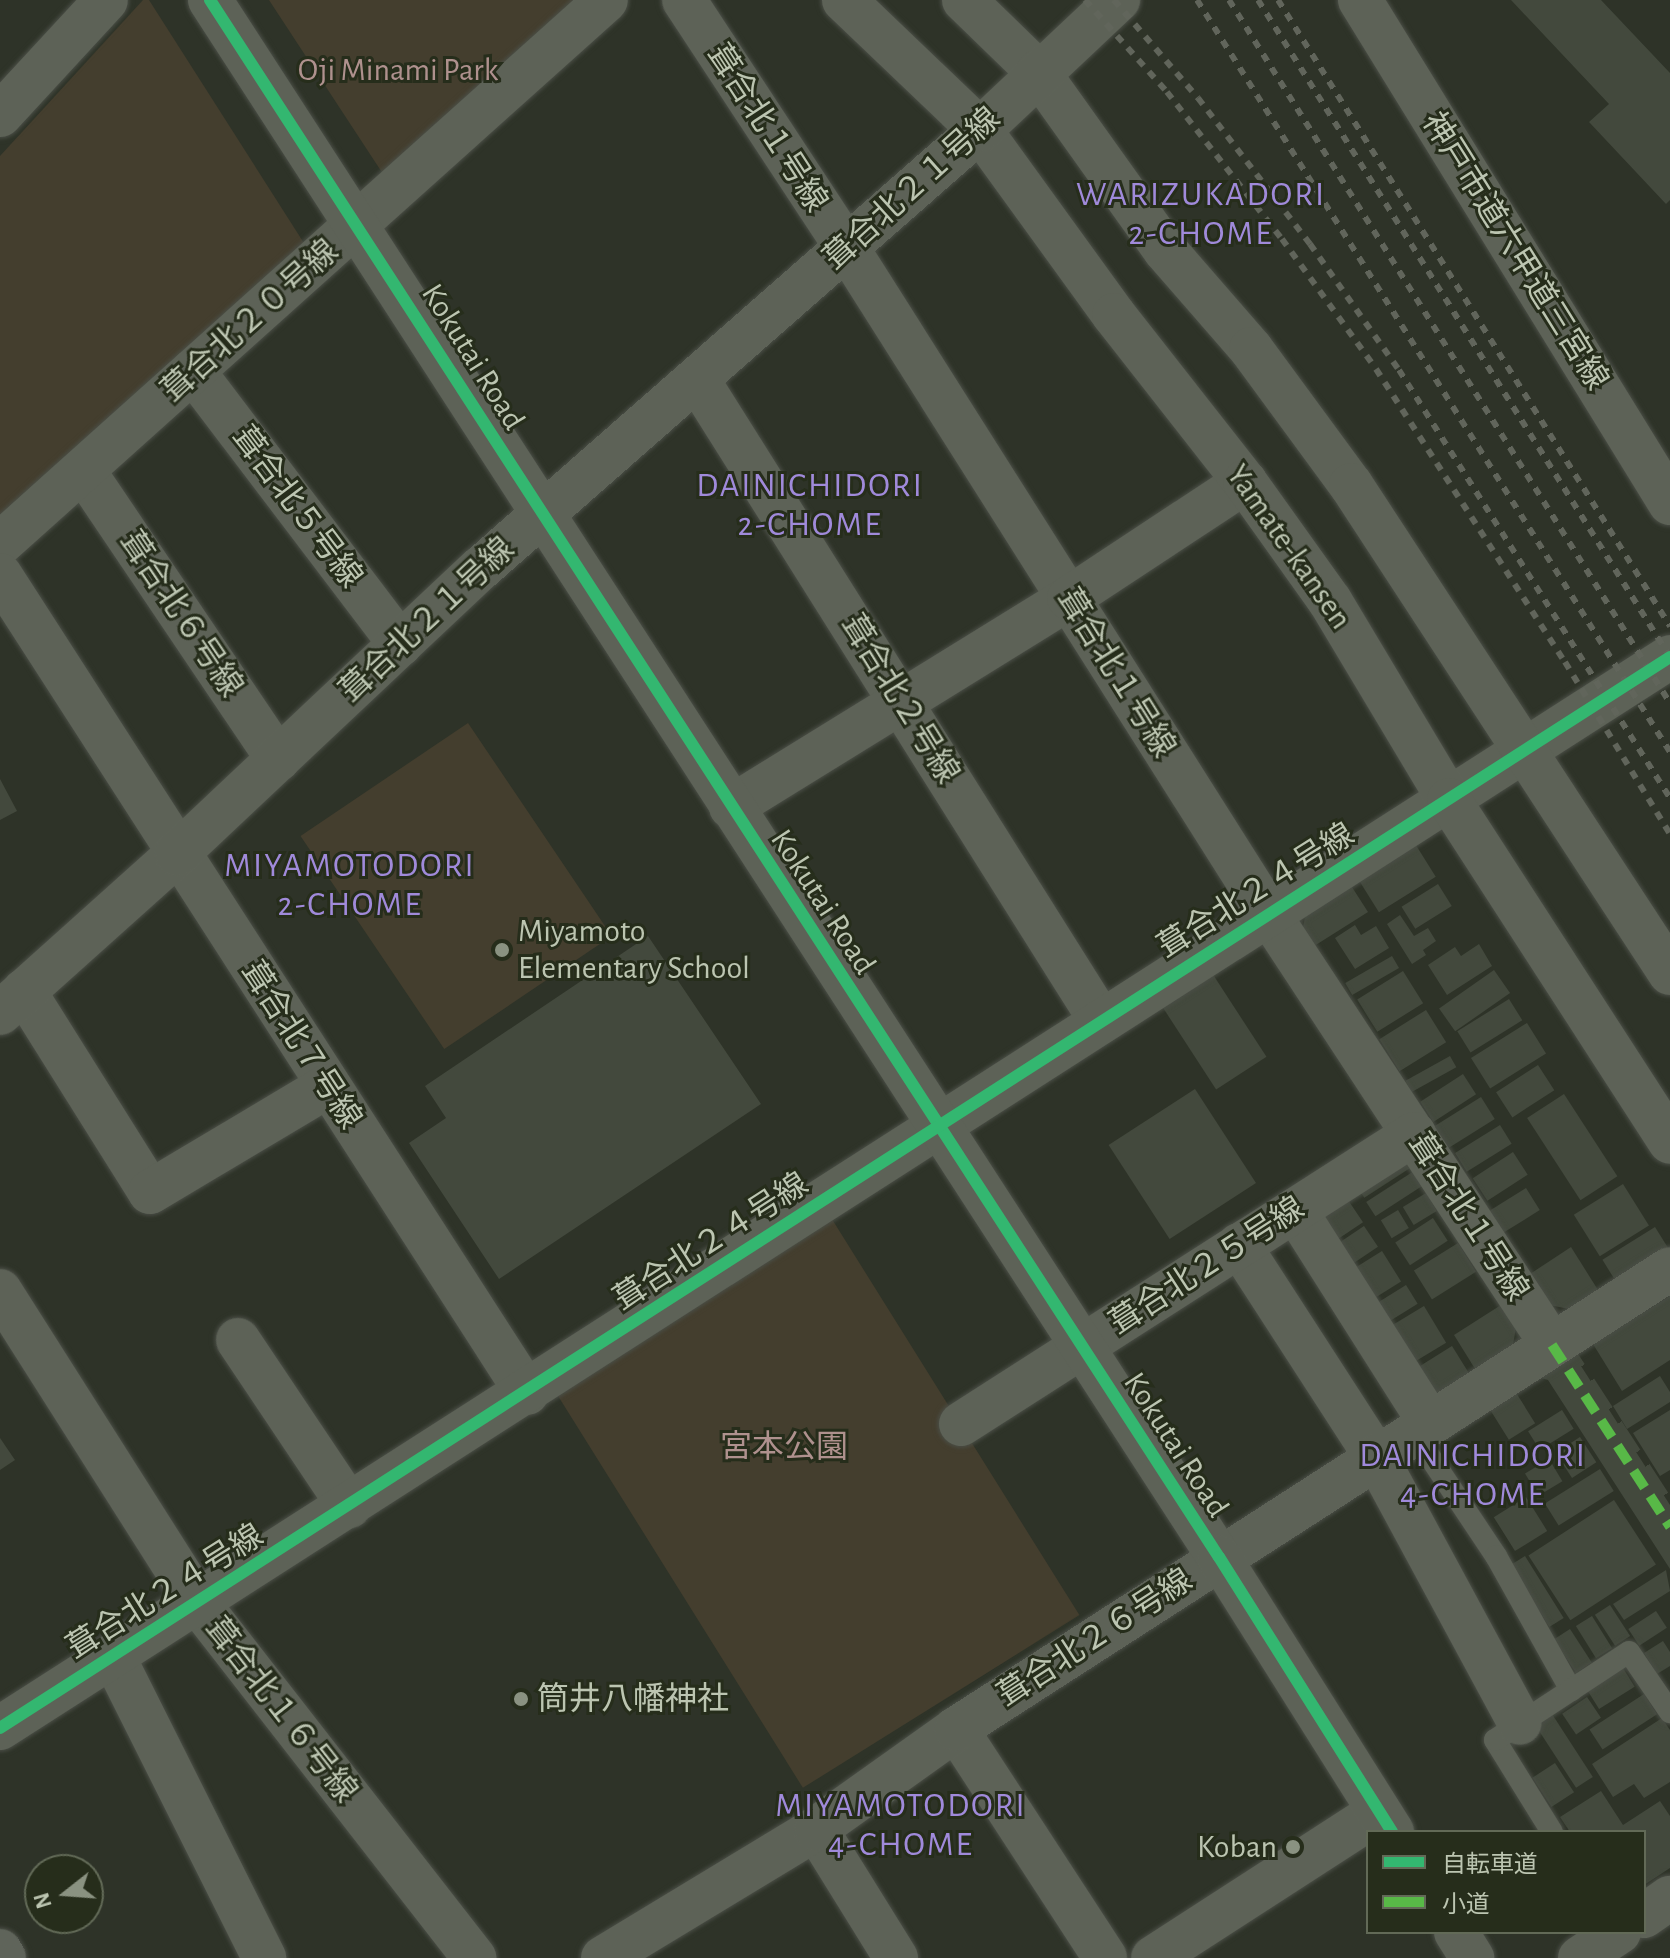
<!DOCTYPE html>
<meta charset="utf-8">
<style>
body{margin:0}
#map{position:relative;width:1670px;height:1958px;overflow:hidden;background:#2e3328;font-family:"Alegreya Sans","Noto Sans JP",sans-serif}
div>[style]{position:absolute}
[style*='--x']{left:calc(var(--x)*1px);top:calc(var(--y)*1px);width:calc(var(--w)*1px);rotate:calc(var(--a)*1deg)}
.green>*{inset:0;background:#443e2e;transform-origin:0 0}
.building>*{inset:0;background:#43493d;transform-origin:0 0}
.pedestrian-tunnel>*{height:34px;margin-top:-17px;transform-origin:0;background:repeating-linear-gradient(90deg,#43493d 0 34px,transparent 0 51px)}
.roads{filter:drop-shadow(0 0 2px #4a4e46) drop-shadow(0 0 2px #4a4e46)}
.service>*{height:22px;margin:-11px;padding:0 11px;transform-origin:11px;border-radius:11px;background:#5d6257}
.minor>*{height:44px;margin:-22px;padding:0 22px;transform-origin:22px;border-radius:22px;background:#5d6257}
.tertiary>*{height:44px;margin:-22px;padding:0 22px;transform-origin:22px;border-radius:22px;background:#5d6257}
.primary>*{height:44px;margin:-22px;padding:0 22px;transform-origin:22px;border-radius:22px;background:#5f645a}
.rail>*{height:6px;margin-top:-3px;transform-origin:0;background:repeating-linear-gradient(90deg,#61655b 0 8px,transparent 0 16px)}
.quiet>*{height:10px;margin-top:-5px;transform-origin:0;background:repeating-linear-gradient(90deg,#58b947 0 20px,transparent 0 30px)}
.cycleway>*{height:12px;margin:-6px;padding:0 6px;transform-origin:6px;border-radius:6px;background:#33b770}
.dots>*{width:22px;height:22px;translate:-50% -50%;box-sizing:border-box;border:4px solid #262d1b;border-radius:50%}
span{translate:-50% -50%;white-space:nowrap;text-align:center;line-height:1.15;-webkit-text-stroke:6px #262d1b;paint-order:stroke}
.park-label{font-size:32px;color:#af918e}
.street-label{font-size:32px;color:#bcc5b1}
.poi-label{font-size:32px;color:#bcc5b1}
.left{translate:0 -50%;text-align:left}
.right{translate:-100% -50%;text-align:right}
.neighbourhood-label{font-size:34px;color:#a08ada;letter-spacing:2px}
.legend{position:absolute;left:1366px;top:1830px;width:280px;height:104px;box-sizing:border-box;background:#262d1b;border:2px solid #626a57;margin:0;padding:10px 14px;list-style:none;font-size:24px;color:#bcc5b1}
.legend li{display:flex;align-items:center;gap:16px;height:40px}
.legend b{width:40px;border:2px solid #626a57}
.north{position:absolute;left:24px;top:1854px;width:80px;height:80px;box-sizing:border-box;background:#262d1b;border:2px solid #626a57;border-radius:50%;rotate:253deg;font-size:22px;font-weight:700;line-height:32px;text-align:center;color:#bcc5b1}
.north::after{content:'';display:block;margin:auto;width:28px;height:36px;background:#8a9281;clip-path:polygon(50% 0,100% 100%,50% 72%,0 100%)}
</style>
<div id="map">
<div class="green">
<div style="clip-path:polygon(143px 0,149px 0,309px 251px,0 526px,0 156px)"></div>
<div style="clip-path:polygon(269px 0,584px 0,385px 177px)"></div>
<div style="left:468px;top:723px;width:257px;height:202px;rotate:56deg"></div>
<div style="left:825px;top:1208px;width:480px;height:326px;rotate:58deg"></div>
</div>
<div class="building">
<div style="clip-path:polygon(1511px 0,1601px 0,1670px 73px,1670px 200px,1666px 204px,1589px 122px,1609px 104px)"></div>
<div style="clip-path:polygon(0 779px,17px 811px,0 820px)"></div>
<div style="left:1414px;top:842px;width:41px;height:67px;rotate:58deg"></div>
<div style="clip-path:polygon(1350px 884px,1368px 912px,1311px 948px,1302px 933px,1306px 911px)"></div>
<div style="left:1438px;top:884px;width:26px;height:43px;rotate:58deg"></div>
<div style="clip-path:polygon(1400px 915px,1414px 936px,1428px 928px,1436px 941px,1423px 950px,1426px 955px,1412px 964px,1387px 924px)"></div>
<div style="clip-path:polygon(1355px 925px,1361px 935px,1376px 926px,1389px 948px,1355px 969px,1335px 938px)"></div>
<div style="clip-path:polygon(648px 936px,761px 1104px,499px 1279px,409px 1143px,446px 1118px,425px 1086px)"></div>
<div style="clip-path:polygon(1479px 944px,1492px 966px,1447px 995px,1428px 965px,1455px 947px,1461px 956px)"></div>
<div style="left:1392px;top:956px;width:14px;height:54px;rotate:60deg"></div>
<div style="left:1494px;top:970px;width:28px;height:67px;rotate:55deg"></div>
<div style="left:1403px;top:971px;width:38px;height:54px;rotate:58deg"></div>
<div style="left:1212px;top:973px;width:100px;height:60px;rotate:57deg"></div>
<div style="left:1509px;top:999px;width:25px;height:61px;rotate:58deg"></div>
<div style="left:1426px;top:1010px;width:38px;height:55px;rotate:58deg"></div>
<div style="left:1527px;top:1023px;width:36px;height:66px;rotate:58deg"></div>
<div style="left:1450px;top:1056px;width:13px;height:51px;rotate:61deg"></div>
<div style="left:1538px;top:1065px;width:30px;height:50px;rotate:57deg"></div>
<div style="left:1463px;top:1074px;width:24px;height:51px;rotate:57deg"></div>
<div style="left:1195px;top:1089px;width:112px;height:103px;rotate:57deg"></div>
<div style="left:1564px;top:1094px;width:98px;height:44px;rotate:57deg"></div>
<div style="left:1481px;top:1097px;width:26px;height:55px;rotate:58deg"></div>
<div style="left:1500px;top:1125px;width:22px;height:53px;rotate:58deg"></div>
<div style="left:1513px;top:1152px;width:27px;height:48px;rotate:57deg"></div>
<div style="left:1402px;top:1153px;width:17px;height:56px;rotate:57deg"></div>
<div style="left:1414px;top:1171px;width:17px;height:57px;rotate:57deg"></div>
<div style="left:1623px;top:1184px;width:49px;height:58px;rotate:58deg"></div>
<div style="left:1526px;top:1188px;width:26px;height:44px;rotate:58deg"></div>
<div style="left:1426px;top:1193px;width:21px;height:27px;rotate:59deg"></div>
<div style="left:1344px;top:1194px;width:34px;height:40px;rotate:56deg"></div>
<div style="left:1398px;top:1210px;width:21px;height:20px;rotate:59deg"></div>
<div style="left:1433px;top:1218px;width:27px;height:45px;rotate:57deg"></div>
<div style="left:1364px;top:1226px;width:25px;height:35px;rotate:56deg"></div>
<div style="left:1655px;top:1227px;width:28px;height:62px;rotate:58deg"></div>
<div style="left:1458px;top:1243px;width:34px;height:52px;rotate:58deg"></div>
<div style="clip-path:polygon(1571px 1247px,1598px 1290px,1569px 1309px,1549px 1305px,1530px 1274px)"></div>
<div style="left:1382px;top:1251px;width:36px;height:40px;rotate:58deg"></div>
<div style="left:1406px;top:1285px;width:22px;height:45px;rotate:58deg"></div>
<div style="clip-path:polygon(1670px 1296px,1670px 1360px,1622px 1391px,1593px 1344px)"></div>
<div style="clip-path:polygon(1501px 1305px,1516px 1328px,1512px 1350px,1477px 1372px,1454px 1335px)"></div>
<div style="left:1424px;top:1306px;width:43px;height:44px;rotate:59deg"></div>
<div style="left:1452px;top:1346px;width:32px;height:49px;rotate:58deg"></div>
<div style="clip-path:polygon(1574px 1355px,1670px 1505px,1670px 1569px,1548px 1380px,1527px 1374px)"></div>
<div style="clip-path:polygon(1660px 1376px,1670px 1392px,1670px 1402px,1627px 1429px,1613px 1406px)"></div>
<div style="left:1515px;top:1391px;width:38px;height:31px;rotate:58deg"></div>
<div style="left:1562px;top:1410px;width:22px;height:40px;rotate:58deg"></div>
<div style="clip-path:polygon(1670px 1410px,1670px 1470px,1660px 1476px,1633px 1433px)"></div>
<div style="left:1580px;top:1437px;width:30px;height:29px;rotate:57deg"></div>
<div style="clip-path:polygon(0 1438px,15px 1460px,0 1470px)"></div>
<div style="left:1549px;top:1459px;width:26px;height:28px;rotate:59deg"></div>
<div style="left:1600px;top:1469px;width:26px;height:65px;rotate:58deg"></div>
<div style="left:1526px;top:1497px;width:40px;height:38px;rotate:58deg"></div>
<div style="left:1614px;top:1500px;width:77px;height:102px;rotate:57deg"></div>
<div style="left:1525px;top:1556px;width:73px;height:17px;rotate:58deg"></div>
<div style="clip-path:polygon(1666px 1570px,1670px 1591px,1624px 1620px,1613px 1604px)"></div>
<div style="left:1610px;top:1605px;width:37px;height:18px;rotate:57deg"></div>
<div style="left:1656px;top:1611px;width:20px;height:33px;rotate:57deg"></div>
<div style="left:1592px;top:1616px;width:38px;height:19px;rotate:58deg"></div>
<div style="left:1570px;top:1629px;width:40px;height:19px;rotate:57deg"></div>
<div style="clip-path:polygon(1663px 1641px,1670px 1652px,1670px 1666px,1657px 1674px,1644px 1653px)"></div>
<div style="left:1623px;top:1668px;width:22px;height:42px;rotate:58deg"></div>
<div style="left:1644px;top:1694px;width:24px;height:65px;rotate:57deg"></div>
<div style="left:1587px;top:1697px;width:25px;height:30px;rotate:56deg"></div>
<div style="left:1552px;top:1714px;width:75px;height:20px;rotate:57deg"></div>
<div style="clip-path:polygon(1662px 1718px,1670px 1730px,1670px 1782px,1644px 1798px,1634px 1784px,1613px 1797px,1592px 1764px)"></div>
<div style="left:1555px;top:1763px;width:35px;height:27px;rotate:57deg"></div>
<div style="clip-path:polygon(1601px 1791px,1623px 1825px,1660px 1801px,1670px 1816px,1670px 1868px,1644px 1885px,1644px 1832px,1570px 1832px,1560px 1817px)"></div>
</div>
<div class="pedestrian-tunnel">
<div style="--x:1552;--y:1345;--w:217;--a:57"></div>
</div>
<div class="roads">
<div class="service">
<div style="--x:1414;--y:1433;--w:148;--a:56.3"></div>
<div style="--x:1496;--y:1556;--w:154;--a:60.8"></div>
<div style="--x:1552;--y:1832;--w:108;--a:-121.8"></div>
<div style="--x:1495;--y:1740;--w:160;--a:-33.3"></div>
<div style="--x:1629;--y:1652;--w:73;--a:55.7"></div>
</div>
<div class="minor">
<div style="--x:684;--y:0;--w:297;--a:56.7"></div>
<div style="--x:847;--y:248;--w:787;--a:57.66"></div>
<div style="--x:1268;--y:913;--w:517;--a:56.68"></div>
<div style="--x:193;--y:371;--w:343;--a:52.8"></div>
<div style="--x:697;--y:379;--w:759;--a:57.82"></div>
<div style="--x:83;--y:470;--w:349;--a:56"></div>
<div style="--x:0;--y:544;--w:814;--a:-41.91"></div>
<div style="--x:0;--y:575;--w:973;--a:57.21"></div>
<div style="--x:731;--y:807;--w:397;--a:-31.7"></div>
<div style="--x:1069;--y:598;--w:211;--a:-33.4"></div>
<div style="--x:24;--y:991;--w:237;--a:57.9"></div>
<div style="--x:150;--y:1192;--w:207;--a:-30.8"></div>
<div style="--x:1295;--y:1210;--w:252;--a:57.6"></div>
<div style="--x:1239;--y:1245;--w:252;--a:57.1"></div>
<div style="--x:1376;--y:1457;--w:302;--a:61.6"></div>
<div style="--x:0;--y:1291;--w:370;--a:57.6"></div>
<div style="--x:198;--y:1603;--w:450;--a:52.1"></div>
<div style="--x:238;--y:1340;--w:200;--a:56.2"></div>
<div style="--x:961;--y:1424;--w:538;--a:-32.63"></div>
<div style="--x:113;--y:1656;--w:338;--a:63.4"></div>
<div style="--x:0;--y:1728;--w:1984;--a:-32.67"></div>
<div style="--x:956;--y:1729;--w:273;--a:56.9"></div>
<div style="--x:816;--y:1829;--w:152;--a:58.2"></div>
<div style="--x:1644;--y:1916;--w:32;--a:-35"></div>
<div style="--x:603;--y:1958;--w:249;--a:-31.2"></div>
<div style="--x:816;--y:1829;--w:172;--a:-35.5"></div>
<div style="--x:956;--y:1729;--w:849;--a:-32.79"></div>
<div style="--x:1153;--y:1958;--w:269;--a:-32.9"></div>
<div style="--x:1580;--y:1958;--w:47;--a:-33.7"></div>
</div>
<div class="tertiary">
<div style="--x:210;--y:0;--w:1855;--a:57.06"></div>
<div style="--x:1219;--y:1557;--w:325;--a:57.8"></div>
<div style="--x:844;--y:0;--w:188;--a:43.7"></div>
<div style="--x:980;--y:130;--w:228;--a:54.1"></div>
<div style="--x:1114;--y:315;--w:212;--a:51.9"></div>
<div style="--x:1245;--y:482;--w:146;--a:54.5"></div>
<div style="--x:1330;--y:601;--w:232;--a:59.1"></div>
<div style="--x:1449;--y:800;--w:407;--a:57.1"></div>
<div style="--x:964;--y:0;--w:103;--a:44.2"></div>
<div style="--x:1038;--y:72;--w:219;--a:54.5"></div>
<div style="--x:1165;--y:250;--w:131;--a:49"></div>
<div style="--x:1251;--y:349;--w:169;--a:53.7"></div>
<div style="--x:1351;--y:485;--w:583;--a:56.83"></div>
<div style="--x:1360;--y:0;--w:591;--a:58.35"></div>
<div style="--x:0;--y:115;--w:156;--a:-47.3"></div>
<div style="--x:0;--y:1013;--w:238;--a:-41.9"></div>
<div style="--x:177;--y:854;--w:417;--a:-43.3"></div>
<div style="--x:481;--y:568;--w:664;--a:-41.28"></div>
<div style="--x:980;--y:130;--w:190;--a:-43.3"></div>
<div style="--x:1456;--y:1932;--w:31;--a:58"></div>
</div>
<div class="primary">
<div style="--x:0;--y:1951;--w:8;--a:60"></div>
</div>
</div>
<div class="rail">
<div style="--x:1085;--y:0;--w:123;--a:48.3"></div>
<div style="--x:1167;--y:92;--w:187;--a:52"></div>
<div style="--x:1282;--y:239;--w:160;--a:54.1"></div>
<div style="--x:1376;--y:369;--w:349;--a:57.2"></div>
<div style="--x:1565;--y:662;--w:202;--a:58.6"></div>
<div style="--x:1114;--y:0;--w:129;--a:49.4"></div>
<div style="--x:1198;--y:98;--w:184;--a:52.5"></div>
<div style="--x:1310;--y:244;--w:154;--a:54.8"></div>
<div style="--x:1399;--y:370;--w:507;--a:57.66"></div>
<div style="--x:1197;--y:0;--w:888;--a:57.83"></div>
<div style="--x:1229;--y:0;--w:830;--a:57.9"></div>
<div style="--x:1258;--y:0;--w:775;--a:57.91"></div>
<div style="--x:1278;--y:0;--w:739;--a:57.95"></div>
</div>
<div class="quiet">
<div style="--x:1552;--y:1345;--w:217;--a:57"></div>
</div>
<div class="cycleway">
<div style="--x:210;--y:0;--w:1855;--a:57.06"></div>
<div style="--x:1219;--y:1557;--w:325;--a:57.8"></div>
<div style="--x:0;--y:1728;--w:1984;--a:-32.67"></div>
</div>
<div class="dots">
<div style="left:502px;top:950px;background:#8a9281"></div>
<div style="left:521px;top:1699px;background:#8a9281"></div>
<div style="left:1293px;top:1847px;background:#8a9281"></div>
</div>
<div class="park-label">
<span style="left:398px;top:70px">Oji Minami Park</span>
<span style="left:784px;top:1447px">宮本公園</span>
</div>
<div class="street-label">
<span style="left:767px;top:128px;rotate:57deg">葺合北１号線</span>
<span style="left:912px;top:189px;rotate:-42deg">葺合北２１号線</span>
<span style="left:1515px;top:251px;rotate:58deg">神戸市道六甲道三宮線</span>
<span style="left:250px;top:321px;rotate:-42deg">葺合北２０号線</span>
<span style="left:473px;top:357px;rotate:58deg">Kokutai Road</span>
<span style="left:297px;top:507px;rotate:53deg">葺合北５号線</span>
<span style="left:1289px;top:547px;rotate:55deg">Yamate-kansen</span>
<span style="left:181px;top:614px;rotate:56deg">葺合北６号線</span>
<span style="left:427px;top:620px;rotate:-43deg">葺合北２１号線</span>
<span style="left:1116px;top:673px;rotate:58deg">葺合北１号線</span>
<span style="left:900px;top:699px;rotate:58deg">葺合北２号線</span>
<span style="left:1256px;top:891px;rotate:-32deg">葺合北２４号線</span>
<span style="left:823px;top:902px;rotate:57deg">Kokutai Road</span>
<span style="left:301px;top:1045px;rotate:57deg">葺合北７号線</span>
<span style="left:1468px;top:1217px;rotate:57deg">葺合北１号線</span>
<span style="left:711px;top:1242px;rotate:-33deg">葺合北２４号線</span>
<span style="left:1207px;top:1266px;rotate:-33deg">葺合北２５号線</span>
<span style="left:1176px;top:1445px;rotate:57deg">Kokutai Road</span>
<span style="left:165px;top:1592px;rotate:-32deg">葺合北２４号線</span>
<span style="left:1095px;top:1638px;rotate:-33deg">葺合北２６号線</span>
<span style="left:281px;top:1710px;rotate:52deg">葺合北１６号線</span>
</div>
<div class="poi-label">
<span class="left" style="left:518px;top:950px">Miyamoto<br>Elementary School</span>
<span class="left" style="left:537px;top:1699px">筒井八幡神社</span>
<span class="right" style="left:1277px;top:1847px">Koban</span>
</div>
<div class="neighbourhood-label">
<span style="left:1201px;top:215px">WARIZUKADORI<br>2-CHOME</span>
<span style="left:810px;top:506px">DAINICHIDORI<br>2-CHOME</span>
<span style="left:350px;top:886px">MIYAMOTODORI<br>2-CHOME</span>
<span style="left:1473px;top:1476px">DAINICHIDORI<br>4-CHOME</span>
<span style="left:901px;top:1826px">MIYAMOTODORI<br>4-CHOME</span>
</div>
<ul class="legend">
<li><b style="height:10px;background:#33b770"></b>自転車道</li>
<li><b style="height:10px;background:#58b947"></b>小道</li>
</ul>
<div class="north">N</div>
</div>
